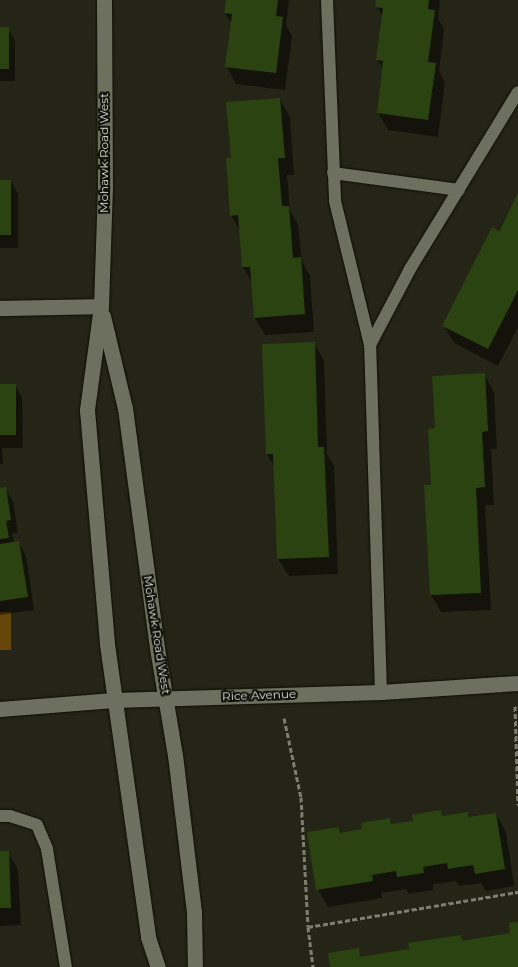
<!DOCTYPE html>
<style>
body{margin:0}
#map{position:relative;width:518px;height:967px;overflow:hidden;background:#242516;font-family:Montserrat,sans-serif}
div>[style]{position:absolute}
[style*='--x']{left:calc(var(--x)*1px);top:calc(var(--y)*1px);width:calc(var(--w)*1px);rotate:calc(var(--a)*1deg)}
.forest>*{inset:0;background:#67460b;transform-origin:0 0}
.shadow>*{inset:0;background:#0007}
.building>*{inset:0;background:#2a4310;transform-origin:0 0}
.path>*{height:3px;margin-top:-1.5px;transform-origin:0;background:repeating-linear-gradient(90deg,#7d7e71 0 5px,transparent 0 7.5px)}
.roads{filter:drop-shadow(0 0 1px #0d0e03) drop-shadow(0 0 1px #0d0e03)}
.service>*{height:12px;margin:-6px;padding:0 6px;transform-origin:6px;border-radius:6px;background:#6e705f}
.minor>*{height:15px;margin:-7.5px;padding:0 7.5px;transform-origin:7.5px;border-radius:7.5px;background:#6e705f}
.secondary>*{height:15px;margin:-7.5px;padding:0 7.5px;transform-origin:7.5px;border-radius:7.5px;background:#6e705f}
span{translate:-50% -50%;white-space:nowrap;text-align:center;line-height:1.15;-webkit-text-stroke:4px #0d0e07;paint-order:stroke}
.street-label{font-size:12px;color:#e1e2d8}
</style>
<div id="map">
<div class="forest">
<div style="left:0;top:612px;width:11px;height:38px"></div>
</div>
<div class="shadow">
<div style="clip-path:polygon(227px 0,289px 0,286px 25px,292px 36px,285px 90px,236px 84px,226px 66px,232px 24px,225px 13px)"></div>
<div style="clip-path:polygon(378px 0,440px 0,438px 19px,444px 29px,439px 71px,445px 82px,438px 137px,388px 130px,378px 113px,384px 70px,377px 59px,383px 17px,377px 7px)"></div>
<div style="clip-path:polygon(0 28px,8px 28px,15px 41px,15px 81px,0 81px)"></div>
<div style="clip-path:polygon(280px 99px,290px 117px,294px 175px,287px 175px,290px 210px,298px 225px,302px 261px,310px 276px,314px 332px,265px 335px,255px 318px,252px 283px,243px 267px,240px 231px,231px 215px,232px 159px)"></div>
<div style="clip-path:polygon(0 181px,11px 181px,18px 194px,18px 248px,0 248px)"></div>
<div style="clip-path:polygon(518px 195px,518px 327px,498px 366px,454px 343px,444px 326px)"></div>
<div style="clip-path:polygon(314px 343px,324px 361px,327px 454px,334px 466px,338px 574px,289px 576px,278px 559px,275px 468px,267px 454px,263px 346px)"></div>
<div style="clip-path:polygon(484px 374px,494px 392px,497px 449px,491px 449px,494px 505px,485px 505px,491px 610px,441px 612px,431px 595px,432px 486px,437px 430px)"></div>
<div style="clip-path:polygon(0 385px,15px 385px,22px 398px,23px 448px,2px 448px,3px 464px,0 464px)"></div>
<div style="clip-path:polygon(5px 488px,13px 501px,18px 533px,12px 533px,14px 543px,19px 543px,26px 556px,34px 610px,0 615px,0 489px)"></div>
<div style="clip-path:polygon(440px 812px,443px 817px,467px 813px,470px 818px,496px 814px,506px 832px,514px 886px,486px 891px,481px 883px,459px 886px,456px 881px,433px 884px,433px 890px,409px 894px,406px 889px,381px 893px,382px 898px,328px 907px,318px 889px,339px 828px,342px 834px,364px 830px,390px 820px,393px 825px,415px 822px)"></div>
<div style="clip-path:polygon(0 852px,8px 852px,18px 870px,21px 925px,0 926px)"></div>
</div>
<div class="building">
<div style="clip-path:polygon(226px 0,278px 0,276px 16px,283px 17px,276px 73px,225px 67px,232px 14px,224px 13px)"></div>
<div style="clip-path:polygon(376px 0,429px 0,428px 9px,435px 10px,428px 62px,436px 63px,428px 120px,377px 113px,383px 61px,376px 60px,383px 8px,375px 7px)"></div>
<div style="left:0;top:27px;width:9px;height:42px"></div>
<div style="clip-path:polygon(280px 98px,285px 158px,278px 158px,282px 206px,289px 206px,293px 258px,301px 257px,305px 314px,254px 318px,250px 267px,242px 267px,238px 215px,230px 216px,226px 158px,231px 158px,226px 102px)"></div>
<div style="left:0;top:180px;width:11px;height:55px"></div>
<div style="clip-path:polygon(518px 193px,518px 290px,488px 349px,442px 326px,492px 227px,499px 231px)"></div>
<div style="clip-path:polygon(315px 342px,318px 447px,324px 447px,329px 557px,277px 559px,273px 454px,266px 454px,262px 344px)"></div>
<div style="clip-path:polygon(485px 373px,488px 431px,482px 432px,485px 487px,476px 488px,481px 593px,430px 595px,424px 485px,431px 485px,428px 429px,435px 428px,432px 376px)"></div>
<div style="left:0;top:384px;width:16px;height:51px"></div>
<div style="clip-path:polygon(6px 487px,11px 520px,6px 521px,9px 538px,0 539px,0 488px)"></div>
<div style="clip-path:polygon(19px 541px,28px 597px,0 601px,0 544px)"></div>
<div style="clip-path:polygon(441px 810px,442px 816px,468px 812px,468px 817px,496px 813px,505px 869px,475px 874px,473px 865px,448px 869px,447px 863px,423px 867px,424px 873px,397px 877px,396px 871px,372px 875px,373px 881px,316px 890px,307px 832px,339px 827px,340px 833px,362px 829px,361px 823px,390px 818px,391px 824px,413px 821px,412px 815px)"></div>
<div style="clip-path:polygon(0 851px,9px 851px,11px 908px,0 908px)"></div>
<div style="clip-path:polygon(518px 922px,518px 967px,330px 967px,328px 953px,359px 948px,360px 957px,409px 949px,408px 943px,461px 935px,462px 941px,510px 933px,509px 923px)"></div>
</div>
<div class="path">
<div style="--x:515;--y:706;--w:99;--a:88.3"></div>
<div style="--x:284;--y:718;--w:81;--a:77.9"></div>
<div style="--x:301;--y:797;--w:130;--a:86.9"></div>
<div style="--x:308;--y:927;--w:213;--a:-9.5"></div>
<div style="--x:308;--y:927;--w:40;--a:82.9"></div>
</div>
<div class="roads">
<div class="service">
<div style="--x:327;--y:0;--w:201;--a:87.7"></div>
<div style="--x:335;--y:201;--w:148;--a:76.3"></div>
<div style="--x:333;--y:173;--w:127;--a:7.7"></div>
<div style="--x:381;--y:692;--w:347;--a:-91.8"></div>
<div style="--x:370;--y:345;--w:86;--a:-62.2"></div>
<div style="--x:410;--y:269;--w:207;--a:-58.6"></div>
<div style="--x:0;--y:816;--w:10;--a:0"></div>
<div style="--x:10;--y:816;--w:28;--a:18"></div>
<div style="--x:37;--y:825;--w:26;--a:67"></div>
<div style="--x:47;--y:849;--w:120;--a:80.9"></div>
</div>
<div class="minor">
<div style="--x:0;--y:308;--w:101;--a:-1.1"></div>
<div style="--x:0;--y:709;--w:114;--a:-4.5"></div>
<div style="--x:114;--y:700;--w:267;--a:-1.7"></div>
<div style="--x:381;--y:692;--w:137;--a:-3.8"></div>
</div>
<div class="secondary">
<div style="--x:104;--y:0;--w:186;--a:89.7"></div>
<div style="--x:105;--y:186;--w:120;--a:91.9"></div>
<div style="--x:101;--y:306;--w:105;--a:97.7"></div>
<div style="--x:87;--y:410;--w:235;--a:85.1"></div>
<div style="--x:107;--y:644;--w:296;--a:82"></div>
<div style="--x:148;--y:937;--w:32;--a:72"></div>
<div style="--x:103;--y:316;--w:95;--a:76.6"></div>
<div style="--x:125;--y:408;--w:242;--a:82.4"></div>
<div style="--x:157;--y:648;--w:109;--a:80.5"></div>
<div style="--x:175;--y:755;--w:158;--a:83.1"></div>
<div style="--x:194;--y:912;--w:55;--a:89"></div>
</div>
</div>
<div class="street-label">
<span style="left:104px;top:153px;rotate:-90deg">Mohawk Road West</span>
<span style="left:157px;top:635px;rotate:81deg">Mohawk Road West</span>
<span style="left:259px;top:695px;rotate:-2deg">Rice Avenue</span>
</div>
</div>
